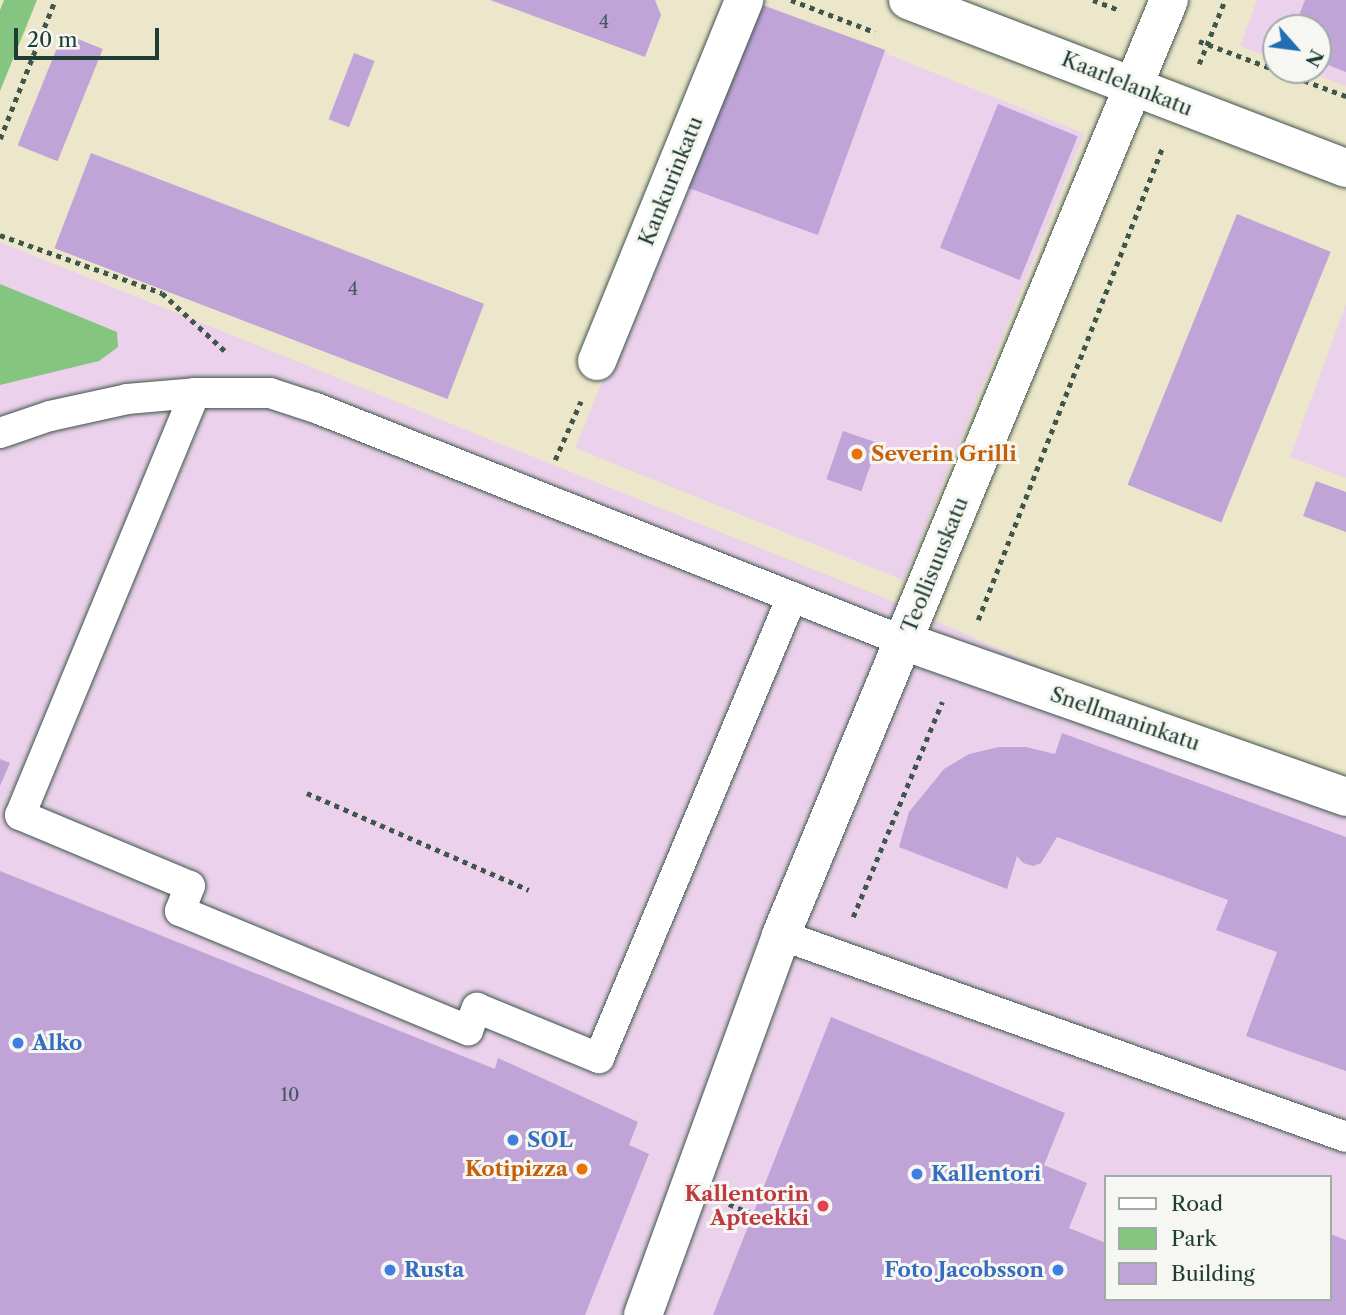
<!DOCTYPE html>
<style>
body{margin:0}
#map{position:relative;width:1346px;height:1315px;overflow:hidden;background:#ece6cb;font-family:"Libre Caslon Text",serif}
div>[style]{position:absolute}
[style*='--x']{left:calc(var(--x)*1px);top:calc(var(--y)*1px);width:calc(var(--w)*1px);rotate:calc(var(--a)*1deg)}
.built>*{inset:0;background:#ebd1eb;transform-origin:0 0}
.green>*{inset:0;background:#84c67f}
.building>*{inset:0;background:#c0a4d8;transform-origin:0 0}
.path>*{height:4.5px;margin-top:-2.25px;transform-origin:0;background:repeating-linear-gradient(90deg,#3e564b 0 5px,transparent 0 10px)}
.roads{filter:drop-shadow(0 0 2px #3e564b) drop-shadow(0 0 2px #3e564b)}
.service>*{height:30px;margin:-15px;padding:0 15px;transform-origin:15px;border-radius:15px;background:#fff}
.pedestrian>*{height:38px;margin:-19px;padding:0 19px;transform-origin:19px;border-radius:19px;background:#fff}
.minor>*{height:38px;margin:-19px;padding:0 19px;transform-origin:19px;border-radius:19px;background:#fff}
.secondary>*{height:38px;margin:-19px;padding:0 19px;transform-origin:19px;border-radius:19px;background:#fff}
.dots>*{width:19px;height:19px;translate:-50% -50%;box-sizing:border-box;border:4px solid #f6f6f2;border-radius:50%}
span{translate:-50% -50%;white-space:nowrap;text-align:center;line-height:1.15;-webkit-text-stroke:6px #f6f6f2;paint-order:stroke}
.number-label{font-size:18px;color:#47575d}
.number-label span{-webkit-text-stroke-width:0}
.street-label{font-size:21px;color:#1f3d34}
.food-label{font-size:21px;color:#c56008;font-weight:700}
.left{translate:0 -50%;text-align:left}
.right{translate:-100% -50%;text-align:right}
.shop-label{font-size:21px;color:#366cbe;font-weight:700}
.health-label{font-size:21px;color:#be3a42;font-weight:700}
.legend{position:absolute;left:1104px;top:1175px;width:228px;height:126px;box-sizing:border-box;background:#f6f6f2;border:2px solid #a0aca6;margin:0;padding:9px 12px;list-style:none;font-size:21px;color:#1f3d34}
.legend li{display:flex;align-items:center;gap:14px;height:35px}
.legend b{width:35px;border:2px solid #a0aca6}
.north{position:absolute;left:1262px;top:14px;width:70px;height:70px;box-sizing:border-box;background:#f6f6f2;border:2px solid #a0aca6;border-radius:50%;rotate:118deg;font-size:19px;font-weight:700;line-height:28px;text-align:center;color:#1f3d34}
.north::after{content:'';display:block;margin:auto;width:24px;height:32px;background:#1f6fb2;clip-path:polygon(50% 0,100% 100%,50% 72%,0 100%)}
.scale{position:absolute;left:14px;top:28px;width:145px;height:32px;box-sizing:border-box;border:4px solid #1f3d34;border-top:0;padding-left:9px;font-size:21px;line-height:24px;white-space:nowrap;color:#1f3d34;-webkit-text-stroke:5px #f6f6f2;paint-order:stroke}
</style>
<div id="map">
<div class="built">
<div style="clip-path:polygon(1257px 0,1346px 0,1346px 86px,1303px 70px,1318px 70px,1318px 28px,1276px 28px,1276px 60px,1240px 46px)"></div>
<div style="left:756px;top:1px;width:354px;height:482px;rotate:22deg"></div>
<div style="clip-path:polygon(evenodd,0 242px,889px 600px,1346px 804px,1346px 1315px,0 1315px,0 242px,1106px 1177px,1330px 1177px,1330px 1299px,1106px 1299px,1106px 1177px)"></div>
<div style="clip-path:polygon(1346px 304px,1346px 478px,1290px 457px)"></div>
</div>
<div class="green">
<div style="clip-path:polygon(4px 0,37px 0,0 91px,0 10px)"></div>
<div style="clip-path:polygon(0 284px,117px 332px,118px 347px,99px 361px,0 385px)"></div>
</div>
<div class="building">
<div style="clip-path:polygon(490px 0,655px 0,661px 15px,645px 57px)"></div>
<div style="left:748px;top:0;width:146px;height:197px;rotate:20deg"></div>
<div style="clip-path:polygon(1305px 0,1346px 0,1346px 72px,1318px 61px,1318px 28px,1294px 28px)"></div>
<div style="left:63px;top:33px;width:43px;height:121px;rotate:22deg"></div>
<div style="left:354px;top:53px;width:22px;height:71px;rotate:21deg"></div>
<div style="left:998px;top:104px;width:86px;height:155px;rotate:22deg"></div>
<div style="left:91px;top:153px;width:421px;height:102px;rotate:21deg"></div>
<div style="left:1237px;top:214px;width:101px;height:292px;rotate:22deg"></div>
<div style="left:843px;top:431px;width:37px;height:51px;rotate:19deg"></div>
<div style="clip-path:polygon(1316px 481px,1346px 492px,1346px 532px,1303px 516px)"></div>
<div style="clip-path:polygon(1062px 733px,1346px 837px,1346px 1071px,1246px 1036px,1277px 952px,1216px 930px,1228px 900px,1057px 837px,1041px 863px,1033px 866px,1023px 863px,1017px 856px,1007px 889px,899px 847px,909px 812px,944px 769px,969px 754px,999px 747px,1026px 747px,1055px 754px)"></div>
<div style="clip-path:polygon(0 759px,10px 763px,0 786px)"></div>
<div style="clip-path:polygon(0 871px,495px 1069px,498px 1058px,638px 1122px,629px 1145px,649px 1154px,585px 1315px,0 1315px)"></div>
<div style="clip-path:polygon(831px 1017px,1065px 1113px,1044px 1165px,1087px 1183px,1069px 1228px,1106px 1243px,1106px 1299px,1330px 1299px,1330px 1234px,1346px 1240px,1346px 1315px,713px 1315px)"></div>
</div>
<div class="path">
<div style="--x:791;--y:0;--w:90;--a:20.9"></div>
<div style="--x:1093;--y:0;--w:28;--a:21"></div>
<div style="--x:1199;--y:41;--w:82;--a:20.6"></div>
<div style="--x:1199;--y:64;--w:69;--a:-67.9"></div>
<div style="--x:1276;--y:70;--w:75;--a:20.4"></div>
<div style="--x:0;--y:139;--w:149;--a:-68.4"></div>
<div style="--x:0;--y:235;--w:172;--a:19.7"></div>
<div style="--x:162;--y:293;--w:86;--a:42.6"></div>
<div style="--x:555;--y:460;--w:64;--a:-66.2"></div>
<div style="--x:978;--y:620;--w:509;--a:-68.68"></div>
<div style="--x:307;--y:793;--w:242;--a:23.6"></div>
<div style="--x:853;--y:917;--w:233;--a:-67.5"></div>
<div style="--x:729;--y:1204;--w:26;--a:23"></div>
</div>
<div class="roads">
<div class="service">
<div style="--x:195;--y:393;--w:457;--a:112.5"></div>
<div style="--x:20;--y:815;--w:184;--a:22.7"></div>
<div style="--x:190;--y:886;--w:27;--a:112"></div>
<div style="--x:180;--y:911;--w:312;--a:22.5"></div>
<div style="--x:468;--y:1030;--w:24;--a:-68"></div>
<div style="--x:477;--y:1008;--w:132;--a:22.3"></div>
<div style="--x:599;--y:1058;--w:500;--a:-67.3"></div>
<div style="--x:0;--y:433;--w:53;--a:-18.8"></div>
<div style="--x:50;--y:416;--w:79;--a:-12.4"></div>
<div style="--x:127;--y:399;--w:68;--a:-5"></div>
<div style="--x:195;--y:393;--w:75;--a:0"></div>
<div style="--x:270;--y:393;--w:48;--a:18.1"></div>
<div style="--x:316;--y:408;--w:632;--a:21.65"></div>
<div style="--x:781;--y:935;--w:600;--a:19.67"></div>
</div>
<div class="pedestrian">
<div style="--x:643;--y:1315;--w:404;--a:-70"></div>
</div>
<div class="minor">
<div style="--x:597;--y:361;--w:390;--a:-67.8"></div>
<div style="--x:903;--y:641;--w:470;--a:19.4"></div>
<div style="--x:781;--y:935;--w:1012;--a:-67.46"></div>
</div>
<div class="secondary">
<div style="--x:908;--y:0;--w:469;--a:21"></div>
</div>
</div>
<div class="dots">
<div style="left:857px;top:454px;background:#e8710a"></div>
<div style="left:18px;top:1043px;background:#3f7fe0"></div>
<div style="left:513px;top:1140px;background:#3f7fe0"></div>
<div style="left:582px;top:1169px;background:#e8710a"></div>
<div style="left:917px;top:1174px;background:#3f7fe0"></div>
<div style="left:823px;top:1206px;background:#e0444e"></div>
<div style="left:390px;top:1270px;background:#3f7fe0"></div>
<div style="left:1058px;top:1270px;background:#3f7fe0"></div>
</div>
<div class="number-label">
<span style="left:604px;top:22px">4</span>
<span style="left:353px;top:289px">4</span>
<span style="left:290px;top:1095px">10</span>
</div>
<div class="street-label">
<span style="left:1127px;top:84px;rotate:22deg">Kaarlelankatu</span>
<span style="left:671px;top:181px;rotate:-68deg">Kankurinkatu</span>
<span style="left:935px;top:565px;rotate:-68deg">Teollisuuskatu</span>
<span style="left:1125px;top:719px;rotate:19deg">Snellmaninkatu</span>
</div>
<div class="food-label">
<span class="left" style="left:871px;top:454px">Severin Grilli</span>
<span class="right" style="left:568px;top:1169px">Kotipizza</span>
</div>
<div class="shop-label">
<span class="left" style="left:32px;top:1043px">Alko</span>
<span class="left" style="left:527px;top:1140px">SOL</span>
<span class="left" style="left:931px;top:1174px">Kallentori</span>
<span class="left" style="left:404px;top:1270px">Rusta</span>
<span class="right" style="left:1044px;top:1270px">Foto Jacobsson</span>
</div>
<div class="health-label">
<span class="right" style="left:809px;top:1206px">Kallentorin<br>Apteekki</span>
</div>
<ul class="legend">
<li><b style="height:9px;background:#fff"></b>Road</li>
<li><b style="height:19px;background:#84c67f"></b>Park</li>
<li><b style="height:19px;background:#c0a4d8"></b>Building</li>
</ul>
<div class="north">N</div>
<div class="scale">20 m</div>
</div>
